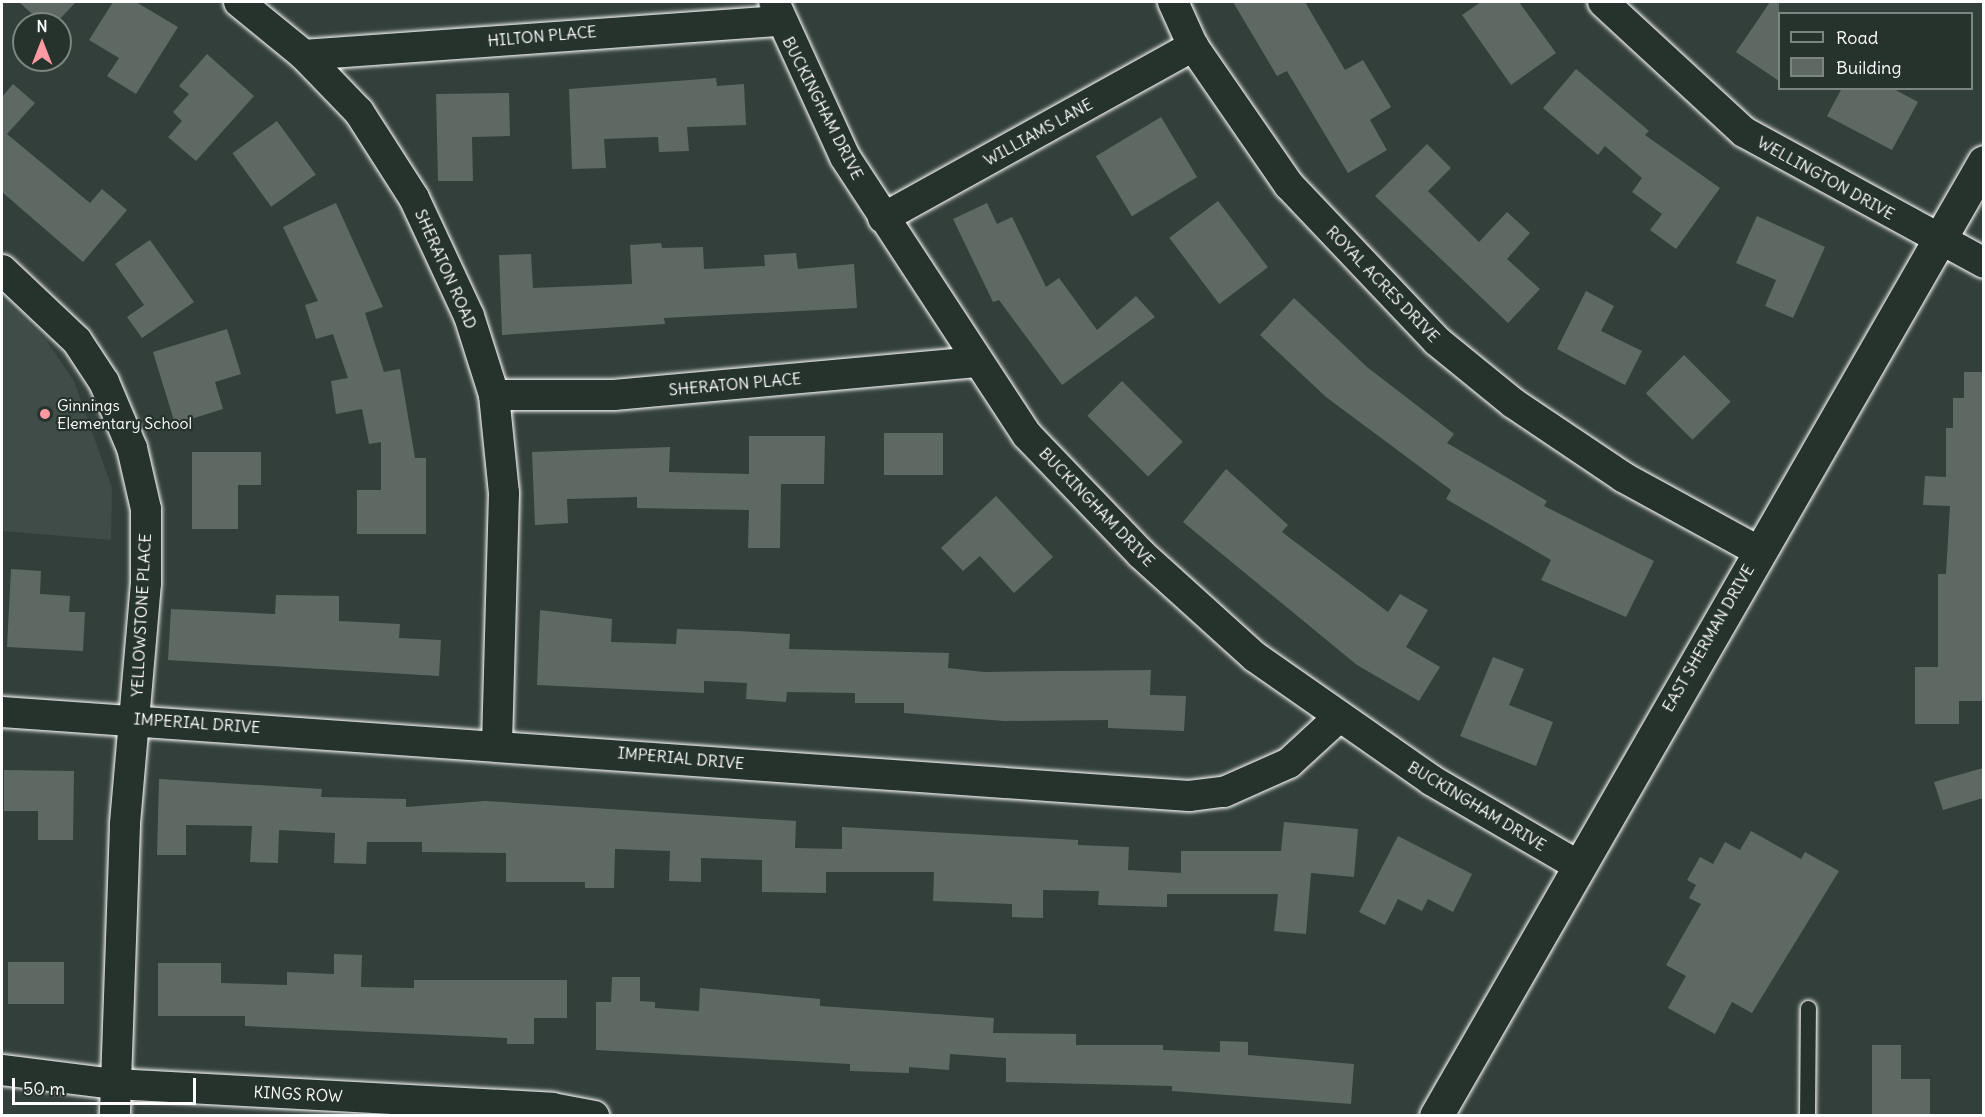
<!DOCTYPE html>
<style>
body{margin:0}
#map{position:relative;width:1985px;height:1117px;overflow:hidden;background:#333f3a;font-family:Delius,sans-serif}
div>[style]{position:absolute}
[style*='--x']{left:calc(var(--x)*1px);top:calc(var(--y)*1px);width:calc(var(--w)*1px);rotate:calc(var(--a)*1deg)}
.built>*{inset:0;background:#404c47}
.building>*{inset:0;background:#5f6964;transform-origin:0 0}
.roads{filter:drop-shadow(0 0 2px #fff) drop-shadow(0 0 2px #fff)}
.service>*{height:15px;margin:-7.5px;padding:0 7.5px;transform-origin:7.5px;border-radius:7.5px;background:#26332d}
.minor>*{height:30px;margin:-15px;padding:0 15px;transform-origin:15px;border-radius:15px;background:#26332d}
.secondary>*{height:33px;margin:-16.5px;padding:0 16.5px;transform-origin:16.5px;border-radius:16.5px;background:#26332d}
.dots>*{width:16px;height:16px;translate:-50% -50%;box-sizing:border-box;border:3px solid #26332d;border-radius:50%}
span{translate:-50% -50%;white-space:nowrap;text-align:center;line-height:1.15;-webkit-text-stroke:4.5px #26332d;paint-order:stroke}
.street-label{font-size:16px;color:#fff}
.poi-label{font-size:16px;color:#fff}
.left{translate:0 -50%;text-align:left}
.frame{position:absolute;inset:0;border:3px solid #fff;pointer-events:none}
.legend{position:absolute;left:1778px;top:12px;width:195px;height:78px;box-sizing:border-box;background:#26332d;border:2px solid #7d8581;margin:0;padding:8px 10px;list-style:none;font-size:18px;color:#fff}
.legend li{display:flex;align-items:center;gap:12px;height:30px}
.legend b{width:30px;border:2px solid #7d8581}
.north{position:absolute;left:12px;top:12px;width:60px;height:60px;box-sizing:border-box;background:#26332d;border:2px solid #7d8581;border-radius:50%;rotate:0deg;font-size:16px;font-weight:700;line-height:24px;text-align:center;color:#fff}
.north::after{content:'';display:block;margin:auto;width:21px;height:27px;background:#ff9aa2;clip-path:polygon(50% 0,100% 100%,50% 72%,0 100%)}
.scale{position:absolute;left:12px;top:1078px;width:184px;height:27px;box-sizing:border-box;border:3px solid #fff;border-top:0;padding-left:8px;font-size:18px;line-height:21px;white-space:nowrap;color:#fff;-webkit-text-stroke:4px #26332d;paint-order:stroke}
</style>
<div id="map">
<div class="built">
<div style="clip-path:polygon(2px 298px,46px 340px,74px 381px,112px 488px,111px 540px,2px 531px)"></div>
</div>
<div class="building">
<div style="clip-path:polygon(19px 2px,76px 2px,55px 24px,43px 24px)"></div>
<div style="clip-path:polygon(113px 2px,136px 2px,178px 27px,136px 94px,107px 76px,119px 58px,89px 40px)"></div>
<div style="clip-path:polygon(1233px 2px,1305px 2px,1345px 70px,1363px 60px,1391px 107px,1370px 120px,1387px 150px,1348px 173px,1287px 71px,1277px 76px)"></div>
<div style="clip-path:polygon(1481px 2px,1519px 2px,1556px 53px,1511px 85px,1462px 15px)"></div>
<div style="clip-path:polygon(1770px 2px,1779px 2px,1779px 81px,1736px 52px)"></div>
<div style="clip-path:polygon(207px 54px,254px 96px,196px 161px,168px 137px,182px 121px,173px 112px,189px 94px,179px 86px)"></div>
<div style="clip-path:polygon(1576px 69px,1649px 131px,1645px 135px,1720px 188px,1676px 249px,1650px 230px,1662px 214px,1632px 192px,1642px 178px,1605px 146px,1598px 155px,1543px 108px)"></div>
<div style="clip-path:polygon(716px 78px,717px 86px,744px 84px,746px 125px,687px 127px,689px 151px,659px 152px,658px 137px,604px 139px,606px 168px,572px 169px,569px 89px)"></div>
<div style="clip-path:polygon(13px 84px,35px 103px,7px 134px,90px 203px,102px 189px,127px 210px,83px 262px,2px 192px,2px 97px)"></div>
<div style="clip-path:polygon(1842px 88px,1892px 88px,1918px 102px,1892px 150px,1827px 116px)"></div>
<div style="clip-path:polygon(509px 93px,510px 136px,472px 137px,473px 181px,438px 181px,436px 94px)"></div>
<div style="left:1161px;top:117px;width:70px;height:76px;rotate:59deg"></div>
<div style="left:277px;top:121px;width:66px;height:55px;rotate:54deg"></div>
<div style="clip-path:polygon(1427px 144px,1451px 168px,1428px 191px,1479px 242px,1507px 212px,1530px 233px,1507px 259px,1540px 289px,1508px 323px,1375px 196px)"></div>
<div style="left:1218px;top:201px;width:83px;height:61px;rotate:53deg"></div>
<div style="clip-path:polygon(336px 203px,383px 307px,365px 313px,384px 372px,400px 369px,415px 458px,426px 458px,426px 534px,357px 534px,357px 490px,381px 490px,381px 442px,369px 444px,362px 409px,336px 414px,331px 381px,348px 378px,333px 334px,316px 339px,305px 305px,318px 301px,283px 227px)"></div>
<div style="clip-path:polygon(987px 203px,997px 224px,1012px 217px,1046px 287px,1059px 278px,1097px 330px,1136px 296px,1155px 317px,1062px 385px,999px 300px,993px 302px,953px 219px)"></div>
<div style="clip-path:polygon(1757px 216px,1825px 247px,1793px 318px,1765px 306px,1776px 280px,1736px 263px)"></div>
<div style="clip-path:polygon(150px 240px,194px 302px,142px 338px,127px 317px,144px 305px,115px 264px)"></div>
<div style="clip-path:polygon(661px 243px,662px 248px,703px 247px,704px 269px,765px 266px,764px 255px,796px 253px,798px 269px,854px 264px,857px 308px,664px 318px,665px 324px,502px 335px,499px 255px,531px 254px,533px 288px,632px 284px,630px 245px)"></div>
<div style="clip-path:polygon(1586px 291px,1614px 306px,1601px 331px,1642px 351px,1625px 385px,1557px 349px)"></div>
<div style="clip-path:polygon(1294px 298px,1367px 367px,1454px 434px,1447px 443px,1547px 501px,1544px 506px,1654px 561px,1626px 617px,1541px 580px,1551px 560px,1446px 499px,1451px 490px,1326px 397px,1260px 335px)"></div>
<div style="clip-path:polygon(227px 329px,241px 374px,215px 382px,223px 409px,175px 424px,153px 352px)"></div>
<div style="left:1684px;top:355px;width:66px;height:54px;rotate:45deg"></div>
<div style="clip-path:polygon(1964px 372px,1983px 372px,1983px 701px,1959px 701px,1959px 724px,1915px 724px,1915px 667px,1938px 667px,1938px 574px,1946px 574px,1950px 506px,1923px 505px,1925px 476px,1946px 477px,1946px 428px,1953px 428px,1953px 398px,1964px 398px)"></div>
<div style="left:1122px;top:381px;width:86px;height:49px;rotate:45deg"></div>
<div style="left:884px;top:433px;width:59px;height:42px"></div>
<div style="clip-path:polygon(749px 436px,825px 436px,824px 484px,781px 484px,780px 548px,748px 548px,749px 510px,637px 508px,637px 497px,567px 499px,568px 523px,535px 525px,532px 452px,670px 447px,669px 472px,749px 474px)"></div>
<div style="clip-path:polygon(192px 452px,261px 452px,261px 485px,238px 485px,238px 529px,192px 529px)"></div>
<div style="clip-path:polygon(1226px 469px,1288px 525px,1282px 532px,1388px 612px,1400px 594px,1428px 610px,1406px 647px,1440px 667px,1419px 701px,1357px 665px,1183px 522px)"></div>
<div style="clip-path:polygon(996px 496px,1053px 557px,1014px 593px,980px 556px,963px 571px,941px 548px)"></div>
<div style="clip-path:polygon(11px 569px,41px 571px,40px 594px,70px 596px,69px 612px,85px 612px,83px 651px,7px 647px)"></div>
<div style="clip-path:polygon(276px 595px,339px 596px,339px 621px,400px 624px,399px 638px,441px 640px,439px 676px,168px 660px,171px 609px,275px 614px)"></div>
<div style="clip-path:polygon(540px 610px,612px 619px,611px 642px,676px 644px,677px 629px,737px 631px,790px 634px,789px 649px,949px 653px,948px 668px,984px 672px,1151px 670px,1150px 695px,1186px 696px,1184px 731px,1108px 728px,1108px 720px,1004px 721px,904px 713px,904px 703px,855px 703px,855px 693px,787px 692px,786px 702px,746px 699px,747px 683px,704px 681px,704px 693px,537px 685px)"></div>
<div style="clip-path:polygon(1493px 657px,1524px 669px,1509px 705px,1553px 722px,1536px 766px,1460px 736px)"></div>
<div style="clip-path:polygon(1983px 768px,1983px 798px,1943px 810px,1934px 782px)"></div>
<div style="clip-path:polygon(4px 770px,74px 771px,73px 840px,38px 840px,38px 811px,4px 811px)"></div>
<div style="clip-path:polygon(159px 779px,322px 789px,321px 797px,406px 799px,406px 807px,485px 801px,796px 821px,795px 848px,842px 849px,842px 827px,1078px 840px,1078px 845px,1129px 847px,1128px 870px,1181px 873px,1181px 851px,1281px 851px,1284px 822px,1358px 829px,1354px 877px,1311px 873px,1306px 934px,1274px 931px,1278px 894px,1167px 894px,1167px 907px,1098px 905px,1099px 891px,1043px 890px,1043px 918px,1012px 917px,1012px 904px,933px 901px,934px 872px,826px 872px,826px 893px,762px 892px,762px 860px,701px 858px,701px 882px,669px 881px,670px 851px,615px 849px,614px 888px,585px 888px,585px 882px,506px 882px,506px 853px,422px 852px,422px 842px,367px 842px,366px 864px,334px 863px,335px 833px,279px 830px,278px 863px,250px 862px,252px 826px,186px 825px,186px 855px,157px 855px)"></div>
<div style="clip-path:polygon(1751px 831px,1801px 859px,1805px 852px,1839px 871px,1752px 1013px,1732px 1002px,1715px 1034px,1668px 1008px,1686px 976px,1666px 965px,1701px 904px,1689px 898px,1696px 885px,1687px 880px,1700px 857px,1713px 864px,1725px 842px,1740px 850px)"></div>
<div style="clip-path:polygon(1398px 836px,1472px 874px,1453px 912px,1428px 899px,1422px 911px,1398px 899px,1385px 925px,1359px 912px)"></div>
<div style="clip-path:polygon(334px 954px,362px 955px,361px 987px,414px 988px,414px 980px,567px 980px,567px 1018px,534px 1018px,534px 1044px,507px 1044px,507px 1038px,245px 1026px,245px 1016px,158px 1016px,158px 963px,221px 963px,221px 983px,287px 985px,287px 972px,334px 974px)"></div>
<div style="left:8px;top:962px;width:56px;height:42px"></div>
<div style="clip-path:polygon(612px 977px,640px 977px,640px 1001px,655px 1002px,655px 1008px,699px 1011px,700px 988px,820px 999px,820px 1006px,994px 1018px,993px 1033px,1076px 1034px,1076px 1045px,1163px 1045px,1163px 1050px,1220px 1052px,1220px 1041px,1248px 1042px,1248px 1055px,1354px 1064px,1351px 1104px,1172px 1091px,1172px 1086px,1006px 1082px,1006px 1058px,950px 1054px,949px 1070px,909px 1067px,909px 1073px,850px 1071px,850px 1064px,596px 1050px,596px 1002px,611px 1002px)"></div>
<div style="clip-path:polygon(1872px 1045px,1901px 1045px,1901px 1079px,1930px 1079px,1930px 1116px,1872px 1116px)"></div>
</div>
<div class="roads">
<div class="service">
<div style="--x:1807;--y:1116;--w:108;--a:-89.5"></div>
</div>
<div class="minor">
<div style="--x:239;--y:2;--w:84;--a:39.2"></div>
<div style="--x:304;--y:55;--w:79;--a:46"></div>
<div style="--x:359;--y:112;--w:102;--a:57.4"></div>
<div style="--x:414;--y:198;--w:130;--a:65"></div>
<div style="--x:469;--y:316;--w:83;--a:72.4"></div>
<div style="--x:494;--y:395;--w:99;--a:84.2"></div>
<div style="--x:504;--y:493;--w:254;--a:91.6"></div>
<div style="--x:774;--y:2;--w:170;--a:65.4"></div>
<div style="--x:845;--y:157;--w:332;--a:56.8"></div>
<div style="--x:1027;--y:435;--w:165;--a:46.2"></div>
<div style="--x:1141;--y:554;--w:154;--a:42.1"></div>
<div style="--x:1255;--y:657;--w:215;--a:34.9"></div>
<div style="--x:1431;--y:780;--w:171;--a:30.2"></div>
<div style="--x:1173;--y:2;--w:48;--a:65.6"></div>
<div style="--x:1193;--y:46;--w:169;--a:55.4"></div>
<div style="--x:1289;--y:185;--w:215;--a:46.5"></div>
<div style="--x:1437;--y:341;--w:98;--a:39.2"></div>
<div style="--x:1513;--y:403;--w:133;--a:33.9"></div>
<div style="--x:1623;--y:477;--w:154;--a:28.7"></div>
<div style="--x:1603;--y:2;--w:192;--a:42.7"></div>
<div style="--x:1744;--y:132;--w:273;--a:28.6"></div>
<div style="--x:304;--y:55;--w:476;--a:-4.1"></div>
<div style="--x:883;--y:218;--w:355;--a:-29"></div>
<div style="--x:2;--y:270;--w:103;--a:43.4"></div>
<div style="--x:77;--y:341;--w:49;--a:56.6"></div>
<div style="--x:104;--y:382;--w:72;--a:67"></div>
<div style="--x:132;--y:448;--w:63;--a:77.1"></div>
<div style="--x:146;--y:509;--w:74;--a:90"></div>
<div style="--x:146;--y:583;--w:243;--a:95"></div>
<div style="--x:125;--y:825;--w:291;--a:92"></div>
<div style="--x:494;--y:395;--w:120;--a:0"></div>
<div style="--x:614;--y:395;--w:364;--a:-5.2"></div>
<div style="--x:2;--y:712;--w:1190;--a:4.05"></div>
<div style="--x:1189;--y:796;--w:35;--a:-7"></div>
<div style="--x:1224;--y:792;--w:71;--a:-24"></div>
<div style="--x:1289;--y:763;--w:67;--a:-42.6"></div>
<div style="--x:2;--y:1070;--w:114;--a:7.1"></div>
<div style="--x:115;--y:1084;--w:438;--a:3.1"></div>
<div style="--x:552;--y:1108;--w:43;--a:10.8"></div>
</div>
<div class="secondary">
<div style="--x:1436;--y:1116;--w:1100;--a:-60.13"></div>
</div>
</div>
<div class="dots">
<div style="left:45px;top:414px;background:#ff9aa2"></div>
</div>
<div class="street-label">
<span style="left:542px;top:36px;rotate:-5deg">HILTON PLACE</span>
<span style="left:823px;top:108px;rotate:63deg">BUCKINGHAM DRIVE</span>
<span style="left:1038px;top:132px;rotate:-29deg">WILLIAMS LANE</span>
<span style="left:1826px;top:178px;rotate:29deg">WELLINGTON DRIVE</span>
<span style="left:446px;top:269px;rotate:66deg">SHERATON ROAD</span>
<span style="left:1383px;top:284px;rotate:46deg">ROYAL ACRES DRIVE</span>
<span style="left:735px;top:384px;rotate:-5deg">SHERATON PLACE</span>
<span style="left:1097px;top:507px;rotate:46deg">BUCKINGHAM DRIVE</span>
<span style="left:141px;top:615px;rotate:-87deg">YELLOWSTONE PLACE</span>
<span style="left:1708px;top:638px;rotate:-60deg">EAST SHERMAN DRIVE</span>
<span style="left:197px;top:723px;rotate:4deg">IMPERIAL DRIVE</span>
<span style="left:681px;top:758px;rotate:5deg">IMPERIAL DRIVE</span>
<span style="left:1477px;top:806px;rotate:31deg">BUCKINGHAM DRIVE</span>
<span style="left:298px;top:1094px;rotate:3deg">KINGS ROW</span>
</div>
<div class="poi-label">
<span class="left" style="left:57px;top:414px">Ginnings<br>Elementary School</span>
</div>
<div class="frame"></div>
<ul class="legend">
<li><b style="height:8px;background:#26332d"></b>Road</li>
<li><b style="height:16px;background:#5f6964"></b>Building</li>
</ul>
<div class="north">N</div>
<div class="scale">50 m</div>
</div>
